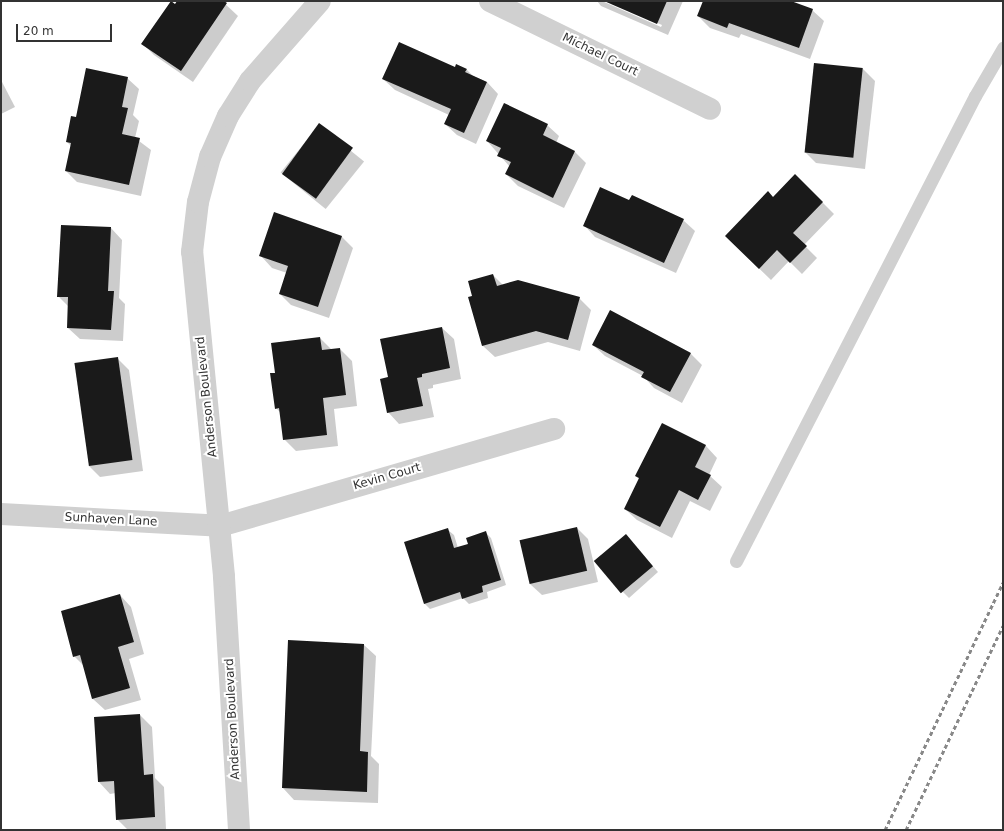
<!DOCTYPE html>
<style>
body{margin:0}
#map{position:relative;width:1004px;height:831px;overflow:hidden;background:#fff;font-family:"DejaVu Sans",sans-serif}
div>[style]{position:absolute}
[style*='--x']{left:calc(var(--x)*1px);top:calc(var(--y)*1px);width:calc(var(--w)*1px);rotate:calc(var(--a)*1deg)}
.shadow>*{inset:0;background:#0003;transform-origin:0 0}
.building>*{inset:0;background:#1a1a1a;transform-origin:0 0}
.lane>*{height:13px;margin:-6.5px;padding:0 6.5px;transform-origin:6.5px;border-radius:6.5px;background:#d0d0d0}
.street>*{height:22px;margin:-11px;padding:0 11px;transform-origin:11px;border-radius:11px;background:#d0d0d0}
.rail>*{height:3px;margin-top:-1.5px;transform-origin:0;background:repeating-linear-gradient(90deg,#888 0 4px,transparent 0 7px)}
span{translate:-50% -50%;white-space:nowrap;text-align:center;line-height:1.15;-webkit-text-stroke:4px #fff;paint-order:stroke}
.street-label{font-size:12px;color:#333}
.frame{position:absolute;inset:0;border:2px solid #333;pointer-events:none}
.scale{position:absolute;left:16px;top:24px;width:96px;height:18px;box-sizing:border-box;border:2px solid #333;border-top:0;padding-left:5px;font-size:12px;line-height:14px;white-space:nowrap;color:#333;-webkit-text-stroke:3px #fff;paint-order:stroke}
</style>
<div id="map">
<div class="shadow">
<div style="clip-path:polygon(178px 1px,222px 1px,238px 16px,193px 82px,154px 55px,143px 44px)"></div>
<div style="clip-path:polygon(597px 1px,602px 1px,661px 27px,662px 25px,606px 1px,683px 1px,668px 35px,601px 6px)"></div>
<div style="clip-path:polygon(704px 1px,788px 1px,812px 10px,824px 21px,810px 59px,741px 34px,739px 38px,710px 28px,698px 16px)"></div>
<div style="clip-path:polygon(814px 64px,863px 69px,875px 81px,865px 169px,816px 163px,805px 152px)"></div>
<div style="clip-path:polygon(455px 69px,467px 70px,473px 76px,487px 82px,498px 94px,476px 144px,457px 135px,445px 124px,449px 115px,395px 90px,383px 79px)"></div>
<div style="clip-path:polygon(127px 78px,139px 89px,133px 115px,139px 121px,135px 138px,151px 150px,141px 196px,77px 182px,66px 171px,71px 146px,67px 142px,76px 118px)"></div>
<div style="clip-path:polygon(1px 80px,15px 107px,1px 114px)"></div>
<div style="left:319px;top:125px;width:58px;height:61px;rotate:39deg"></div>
<div style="clip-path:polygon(547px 125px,559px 136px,556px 143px,575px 152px,586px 163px,564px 208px,518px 186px,506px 174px,510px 167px,487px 141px)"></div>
<div style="clip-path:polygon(795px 175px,834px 214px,804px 245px,817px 258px,802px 274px,789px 261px,771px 280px,726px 236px,773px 198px)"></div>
<div style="clip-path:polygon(630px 202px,683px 220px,695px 231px,676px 273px,595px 237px,584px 225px)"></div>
<div style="clip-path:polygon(111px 228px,122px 240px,119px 298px,125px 304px,123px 341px,80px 339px,68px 328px,69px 307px,58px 296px)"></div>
<div style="clip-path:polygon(342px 237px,353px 248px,329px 318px,291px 305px,280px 294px,287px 273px,272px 268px,261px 256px)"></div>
<div style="clip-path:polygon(493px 275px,504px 286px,579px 298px,591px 310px,580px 351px,548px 342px,495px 357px,483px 346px,470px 298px)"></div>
<div style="clip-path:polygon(442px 328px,454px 339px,461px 379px,433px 385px,433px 388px,428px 389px,434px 417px,399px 424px,388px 412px)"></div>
<div style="clip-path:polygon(320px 338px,331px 349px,340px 349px,352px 361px,357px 406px,334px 409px,338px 446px,296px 451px,284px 439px,281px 413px,276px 408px,276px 373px)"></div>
<div style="clip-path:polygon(593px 345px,691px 354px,702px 365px,682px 403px,654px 388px,643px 376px,605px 356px)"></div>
<div style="clip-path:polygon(117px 358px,129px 370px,143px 471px,100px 477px,89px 466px)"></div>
<div style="clip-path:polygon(662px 424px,706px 446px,717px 458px,709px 475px,722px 487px,710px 511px,690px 501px,672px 538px,637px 520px,625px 509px,640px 480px,636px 476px)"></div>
<div style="clip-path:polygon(577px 528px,588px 539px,598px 582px,542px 595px,530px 584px)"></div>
<div style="clip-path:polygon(448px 530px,454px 535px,458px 548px,469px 544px,486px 533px,491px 538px,506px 585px,487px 592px,488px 598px,469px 604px,463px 598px,430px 609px,424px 603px)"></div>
<div style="clip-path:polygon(631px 541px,658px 572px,629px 598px,623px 592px)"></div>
<div style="clip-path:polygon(120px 595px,131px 607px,144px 654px,129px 659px,141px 700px,105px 710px,93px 699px,84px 666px,74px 656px)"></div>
<div style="clip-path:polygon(289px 641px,364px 645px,376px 656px,371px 756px,379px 764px,378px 803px,294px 800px,283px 788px)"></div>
<div style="clip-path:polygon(140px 715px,152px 727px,155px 778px,164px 787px,166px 829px,128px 830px,117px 819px,116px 793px,110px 794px,99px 782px,95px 718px)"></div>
</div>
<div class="building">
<div style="clip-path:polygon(171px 1px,175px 4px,177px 1px,224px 1px,227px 3px,181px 71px,141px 44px)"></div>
<div style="clip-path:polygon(604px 1px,667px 1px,657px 24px)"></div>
<div style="clip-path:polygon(703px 1px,791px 1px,813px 9px,799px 48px,729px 23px,727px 28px,697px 16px)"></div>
<div style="clip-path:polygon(399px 42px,455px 67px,456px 64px,467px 69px,465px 72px,487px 82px,464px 133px,444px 124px,451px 109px,382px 79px)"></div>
<div style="left:814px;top:63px;width:49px;height:90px;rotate:6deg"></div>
<div style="clip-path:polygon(86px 68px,128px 77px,122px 107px,128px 108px,122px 134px,140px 138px,129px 185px,65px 171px,71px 143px,66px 142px,71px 116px,76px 117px)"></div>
<div style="clip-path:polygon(504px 103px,548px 124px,543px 135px,575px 151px,553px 198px,505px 174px,511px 162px,497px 156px,501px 148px,486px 141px)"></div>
<div style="left:319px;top:123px;width:42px;height:63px;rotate:36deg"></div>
<div style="clip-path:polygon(795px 174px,823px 202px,793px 233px,807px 246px,790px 263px,777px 250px,759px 269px,725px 236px,768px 191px,773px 197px)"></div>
<div style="clip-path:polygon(600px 187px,629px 200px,632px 195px,684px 219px,664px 263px,583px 226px)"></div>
<div style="clip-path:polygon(274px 212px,342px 236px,318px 307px,279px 294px,288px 266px,259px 256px)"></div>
<div style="clip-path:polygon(61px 225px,111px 227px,108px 291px,114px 291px,111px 330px,67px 328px,68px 297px,57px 297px)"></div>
<div style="clip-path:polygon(493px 274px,497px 286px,518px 280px,580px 297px,568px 340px,536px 331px,482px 346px,468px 297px,472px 296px,468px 281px)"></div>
<div style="clip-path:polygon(610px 310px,691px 353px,670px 392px,641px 377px,644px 372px,592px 345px)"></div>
<div style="clip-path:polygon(442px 327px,450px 368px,422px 374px,422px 377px,417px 378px,423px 406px,387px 413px,380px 379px,388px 377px,380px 339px)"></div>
<div style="clip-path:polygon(320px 337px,322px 350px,340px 348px,346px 395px,323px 398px,327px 435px,283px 440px,279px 408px,275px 409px,270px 373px,275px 373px,271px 343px)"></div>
<div style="left:118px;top:357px;width:104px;height:44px;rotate:82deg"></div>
<div style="clip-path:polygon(662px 423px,706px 445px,695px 467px,711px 475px,698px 500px,679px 490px,660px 527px,624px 509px,639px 478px,635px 476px)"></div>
<div style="left:577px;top:527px;width:45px;height:59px;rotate:77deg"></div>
<div style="clip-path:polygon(448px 528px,454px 548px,468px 544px,466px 538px,486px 531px,501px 580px,482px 586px,483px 592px,462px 599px,460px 592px,424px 604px,404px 542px)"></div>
<div style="left:626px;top:534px;width:42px;height:42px;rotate:50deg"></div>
<div style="clip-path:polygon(120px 594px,134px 642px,118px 647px,130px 688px,92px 699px,80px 655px,73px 657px,61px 611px)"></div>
<div style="clip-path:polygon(288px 640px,364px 644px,360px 751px,368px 752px,367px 792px,282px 788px)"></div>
<div style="clip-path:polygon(140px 714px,144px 775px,153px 774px,155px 817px,116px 820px,114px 781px,98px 782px,94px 717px)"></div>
</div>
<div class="lane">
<div style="--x:736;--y:561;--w:523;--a:-62.8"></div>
<div style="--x:975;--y:96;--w:56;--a:-59.7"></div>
</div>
<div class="street">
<div style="--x:490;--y:1;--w:245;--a:26.1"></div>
<div style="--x:1;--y:514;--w:219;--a:3.1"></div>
<div style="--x:220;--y:526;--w:348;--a:-16.2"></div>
<div style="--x:239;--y:830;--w:254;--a:-93.4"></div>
<div style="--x:224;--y:576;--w:326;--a:-95.6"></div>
<div style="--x:192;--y:252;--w:50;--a:-83.2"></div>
<div style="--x:198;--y:202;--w:47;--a:-75.1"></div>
<div style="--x:210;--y:157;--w:45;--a:-66.3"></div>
<div style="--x:228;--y:116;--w:41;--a:-57.8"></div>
<div style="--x:250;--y:81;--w:106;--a:-48.8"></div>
</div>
<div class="rail">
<div style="--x:885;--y:830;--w:274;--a:-64.5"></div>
<div style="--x:906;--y:830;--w:226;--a:-64.6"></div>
</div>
<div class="street-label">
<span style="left:600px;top:55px;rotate:26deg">Michael Court</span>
<span style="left:207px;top:397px;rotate:-96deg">Anderson Boulevard</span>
<span style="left:387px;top:477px;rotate:-16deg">Kevin Court</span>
<span style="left:111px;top:520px;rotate:3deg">Sunhaven Lane</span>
<span style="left:233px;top:719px;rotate:-93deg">Anderson Boulevard</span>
</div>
<div class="frame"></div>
<div class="scale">20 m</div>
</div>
